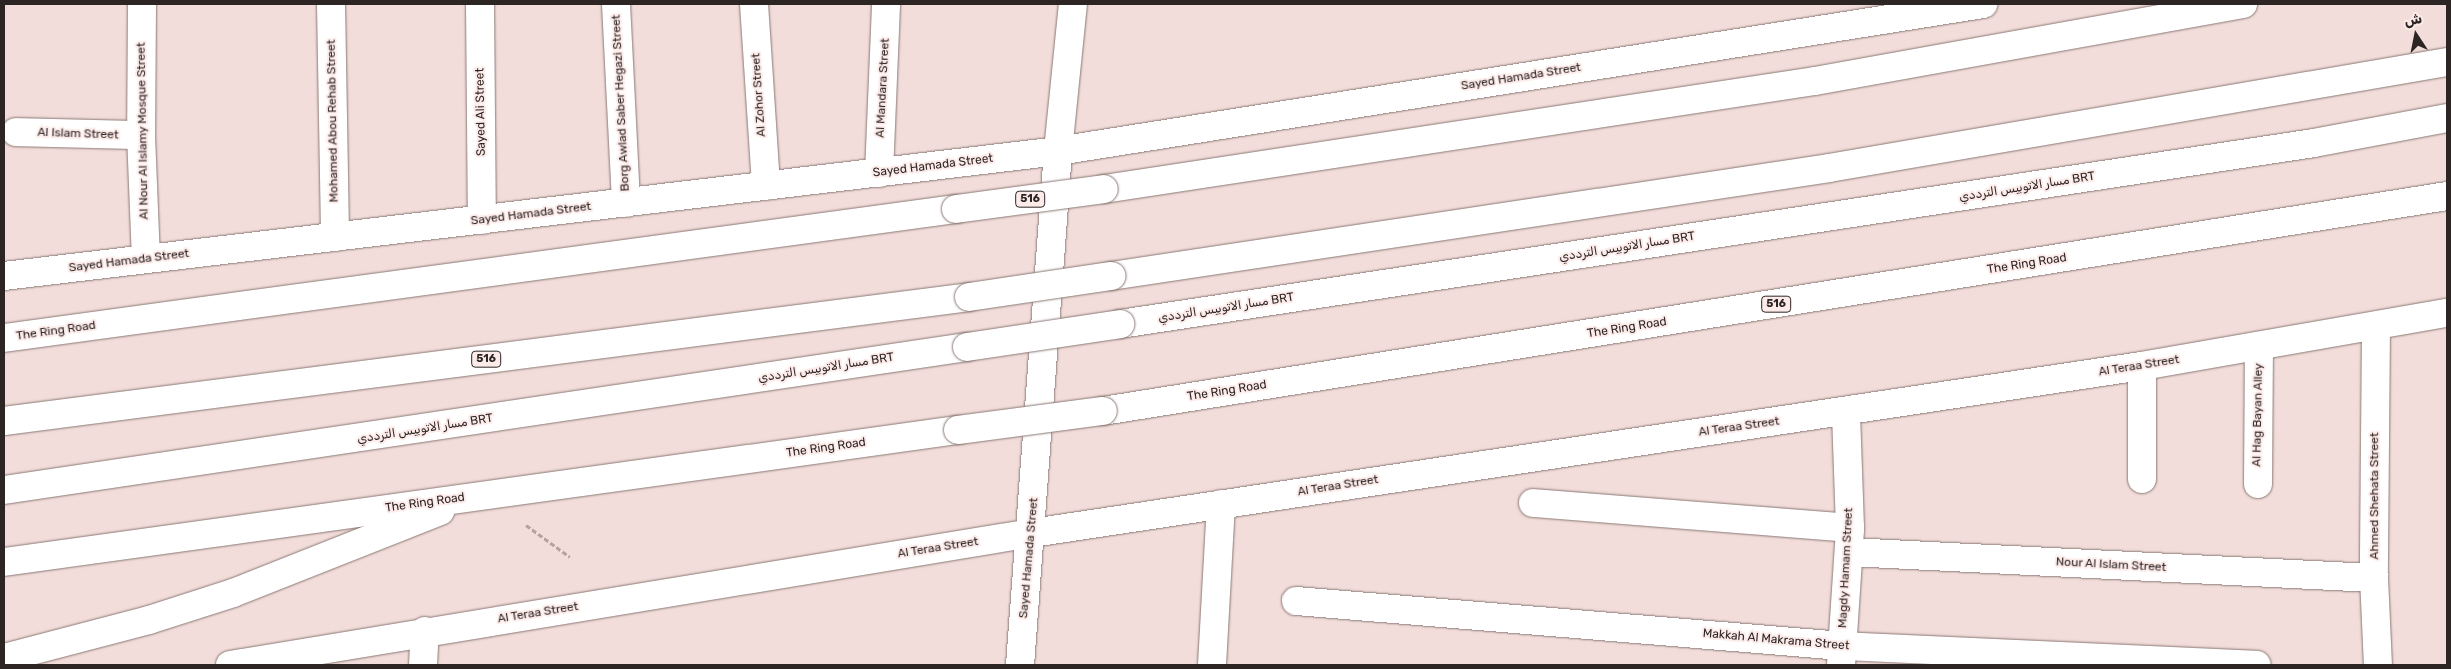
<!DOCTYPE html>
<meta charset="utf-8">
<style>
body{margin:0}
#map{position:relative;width:2451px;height:669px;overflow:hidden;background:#f2ddda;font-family:Rubik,"Noto Sans Arabic",sans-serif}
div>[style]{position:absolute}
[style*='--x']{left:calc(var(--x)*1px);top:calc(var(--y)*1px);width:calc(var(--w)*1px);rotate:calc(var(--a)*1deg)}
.path>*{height:3px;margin-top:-1.5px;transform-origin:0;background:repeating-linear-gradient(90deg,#b4a4a1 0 5px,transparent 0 7.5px)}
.roads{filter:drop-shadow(0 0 1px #8a7874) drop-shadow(0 0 1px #8a7874)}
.minor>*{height:28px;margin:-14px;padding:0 14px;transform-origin:14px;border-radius:14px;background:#fff}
.highway>*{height:28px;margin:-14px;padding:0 14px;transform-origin:14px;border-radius:14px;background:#fff}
.bridges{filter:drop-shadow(0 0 1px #8a7874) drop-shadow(0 0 1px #8a7874)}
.minor-bridge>*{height:28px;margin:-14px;padding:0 14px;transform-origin:14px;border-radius:14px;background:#fff}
.highway-bridge>*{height:28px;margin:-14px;padding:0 14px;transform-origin:14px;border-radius:14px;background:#fff}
span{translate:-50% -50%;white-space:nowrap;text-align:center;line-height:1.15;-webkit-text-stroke:4px #fcebe9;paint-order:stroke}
.shield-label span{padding:1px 4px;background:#fcebe9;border:1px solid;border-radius:4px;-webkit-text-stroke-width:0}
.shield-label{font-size:11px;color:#2c2524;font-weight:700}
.street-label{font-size:12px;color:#2c2524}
.frame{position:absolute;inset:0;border:5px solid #2c2524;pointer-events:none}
.north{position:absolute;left:2391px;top:10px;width:50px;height:50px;-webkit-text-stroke:4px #fcebe9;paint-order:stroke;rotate:349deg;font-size:14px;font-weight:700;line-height:20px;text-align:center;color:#2c2524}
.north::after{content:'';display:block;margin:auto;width:18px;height:22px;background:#2c2524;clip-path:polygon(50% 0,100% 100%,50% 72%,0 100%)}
</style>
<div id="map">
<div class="path">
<div style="--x:526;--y:525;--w:54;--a:36"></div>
</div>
<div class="roads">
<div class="minor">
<div style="--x:142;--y:4;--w:131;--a:90.4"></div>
<div style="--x:141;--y:135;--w:124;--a:87.7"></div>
<div style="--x:331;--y:4;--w:233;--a:89"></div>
<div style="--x:480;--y:4;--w:216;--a:89.5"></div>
<div style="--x:616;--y:4;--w:199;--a:87.1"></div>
<div style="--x:754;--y:4;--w:182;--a:86.2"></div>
<div style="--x:16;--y:132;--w:125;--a:1.4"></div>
<div style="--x:879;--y:173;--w:169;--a:-87.6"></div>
<div style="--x:4;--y:276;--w:1061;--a:-6.76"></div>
<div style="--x:1058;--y:151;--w:937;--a:-9.03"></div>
<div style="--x:1120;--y:324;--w:1208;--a:-8.62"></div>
<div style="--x:2314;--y:143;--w:135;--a:-10.6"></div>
<div style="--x:2376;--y:327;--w:251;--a:90.5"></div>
<div style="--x:2374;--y:578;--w:87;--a:87.4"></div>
<div style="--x:2142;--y:479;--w:113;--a:-90"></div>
<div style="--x:2258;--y:484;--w:138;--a:-89.6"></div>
<div style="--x:4;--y:490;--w:974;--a:-8.45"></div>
<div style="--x:1533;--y:503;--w:318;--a:4.5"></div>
<div style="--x:1849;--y:552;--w:526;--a:2.84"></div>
<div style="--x:1296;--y:601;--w:548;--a:4.71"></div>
<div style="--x:1842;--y:646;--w:415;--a:2.6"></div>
<div style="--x:230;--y:665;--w:813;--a:-9.35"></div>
<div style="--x:1032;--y:533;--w:1122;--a:-8.56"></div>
<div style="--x:2142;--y:366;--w:310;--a:-9.9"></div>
<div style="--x:423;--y:665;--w:34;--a:-87"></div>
<div style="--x:1020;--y:665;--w:515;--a:-85.77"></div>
<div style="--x:1058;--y:151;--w:148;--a:-84.2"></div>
<div style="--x:1212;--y:665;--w:161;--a:-86.8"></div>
<div style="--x:1841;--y:665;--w:137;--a:-86.2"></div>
<div style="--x:1850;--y:528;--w:116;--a:-92"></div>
</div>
<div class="highway">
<div style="--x:1104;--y:189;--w:719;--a:-8.64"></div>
<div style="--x:1815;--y:81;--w:435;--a:-10.2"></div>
<div style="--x:1111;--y:276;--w:726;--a:-8.55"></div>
<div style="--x:1829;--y:168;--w:627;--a:-9.73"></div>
<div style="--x:4;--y:338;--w:961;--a:-7.72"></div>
<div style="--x:1103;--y:411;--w:1361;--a:-9.09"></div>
<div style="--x:4;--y:421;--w:973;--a:-7.32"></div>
<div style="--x:4;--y:562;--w:963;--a:-7.88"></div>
<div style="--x:4;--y:658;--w:150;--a:-14.7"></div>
<div style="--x:149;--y:620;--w:88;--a:-17.8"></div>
<div style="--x:233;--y:593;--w:223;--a:-21.6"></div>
</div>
</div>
<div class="bridges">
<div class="minor-bridge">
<div style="--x:967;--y:347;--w:155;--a:-8.5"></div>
</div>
<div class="highway-bridge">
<div style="--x:956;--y:209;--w:149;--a:-7.7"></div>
<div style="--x:969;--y:297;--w:144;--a:-8.4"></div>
<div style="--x:958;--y:430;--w:146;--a:-7.5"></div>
</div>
</div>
<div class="shield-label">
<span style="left:1030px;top:199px">516</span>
<span style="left:1776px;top:304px">516</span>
<span style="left:486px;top:359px">516</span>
</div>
<div class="street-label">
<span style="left:1521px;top:77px;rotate:-9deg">Sayed Hamada Street</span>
<span style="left:883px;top:88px;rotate:-87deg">Al Mandara Street</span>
<span style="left:759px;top:95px;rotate:-94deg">Al Zohor Street</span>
<span style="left:621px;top:103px;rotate:-93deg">Borg Awlad Saber Hegazi Street</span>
<span style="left:481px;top:112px;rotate:-91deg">Sayed Ali Street</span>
<span style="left:333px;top:121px;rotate:-91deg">Mohamed Abou Rehab Street</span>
<span style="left:143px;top:131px;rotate:-91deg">Al Nour Al Islamy Mosque Street</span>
<span style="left:78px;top:134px;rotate:2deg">Al Islam Street</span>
<span style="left:933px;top:166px;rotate:-7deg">Sayed Hamada Street</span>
<span style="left:2027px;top:187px;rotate:-9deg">مسار الاتوبيس الترددي BRT</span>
<span style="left:531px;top:214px;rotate:-7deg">Sayed Hamada Street</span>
<span style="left:1627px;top:247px;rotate:-9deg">مسار الاتوبيس الترددي BRT</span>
<span style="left:129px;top:261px;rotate:-7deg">Sayed Hamada Street</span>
<span style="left:2027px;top:264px;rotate:-9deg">The Ring Road</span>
<span style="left:1226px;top:308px;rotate:-9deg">مسار الاتوبيس الترددي BRT</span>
<span style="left:1627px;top:328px;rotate:-9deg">The Ring Road</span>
<span style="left:56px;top:331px;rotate:-8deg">The Ring Road</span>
<span style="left:2139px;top:366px;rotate:-9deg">Al Teraa Street</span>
<span style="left:826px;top:368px;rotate:-9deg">مسار الاتوبيس الترددي BRT</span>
<span style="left:1227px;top:391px;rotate:-9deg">The Ring Road</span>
<span style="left:2258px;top:415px;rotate:-89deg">Al Hag Bayan Alley</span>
<span style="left:1739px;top:427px;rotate:-8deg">Al Teraa Street</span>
<span style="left:425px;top:429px;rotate:-9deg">مسار الاتوبيس الترددي BRT</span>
<span style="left:826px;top:448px;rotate:-8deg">The Ring Road</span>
<span style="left:1338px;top:486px;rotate:-9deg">Al Teraa Street</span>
<span style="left:2375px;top:496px;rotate:-90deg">Ahmed Shehata Street</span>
<span style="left:425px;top:503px;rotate:-8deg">The Ring Road</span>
<span style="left:938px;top:548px;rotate:-9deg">Al Teraa Street</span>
<span style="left:1029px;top:558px;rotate:-85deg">Sayed Hamada Street</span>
<span style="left:2111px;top:565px;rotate:3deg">Nour Al Islam Street</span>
<span style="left:1846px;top:568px;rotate:-87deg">Magdy Hamam Street</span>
<span style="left:538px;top:613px;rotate:-9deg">Al Teraa Street</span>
<span style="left:1776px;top:640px;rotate:5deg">Makkah Al Makrama Street</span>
</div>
<div class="frame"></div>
<div class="north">ش</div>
</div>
